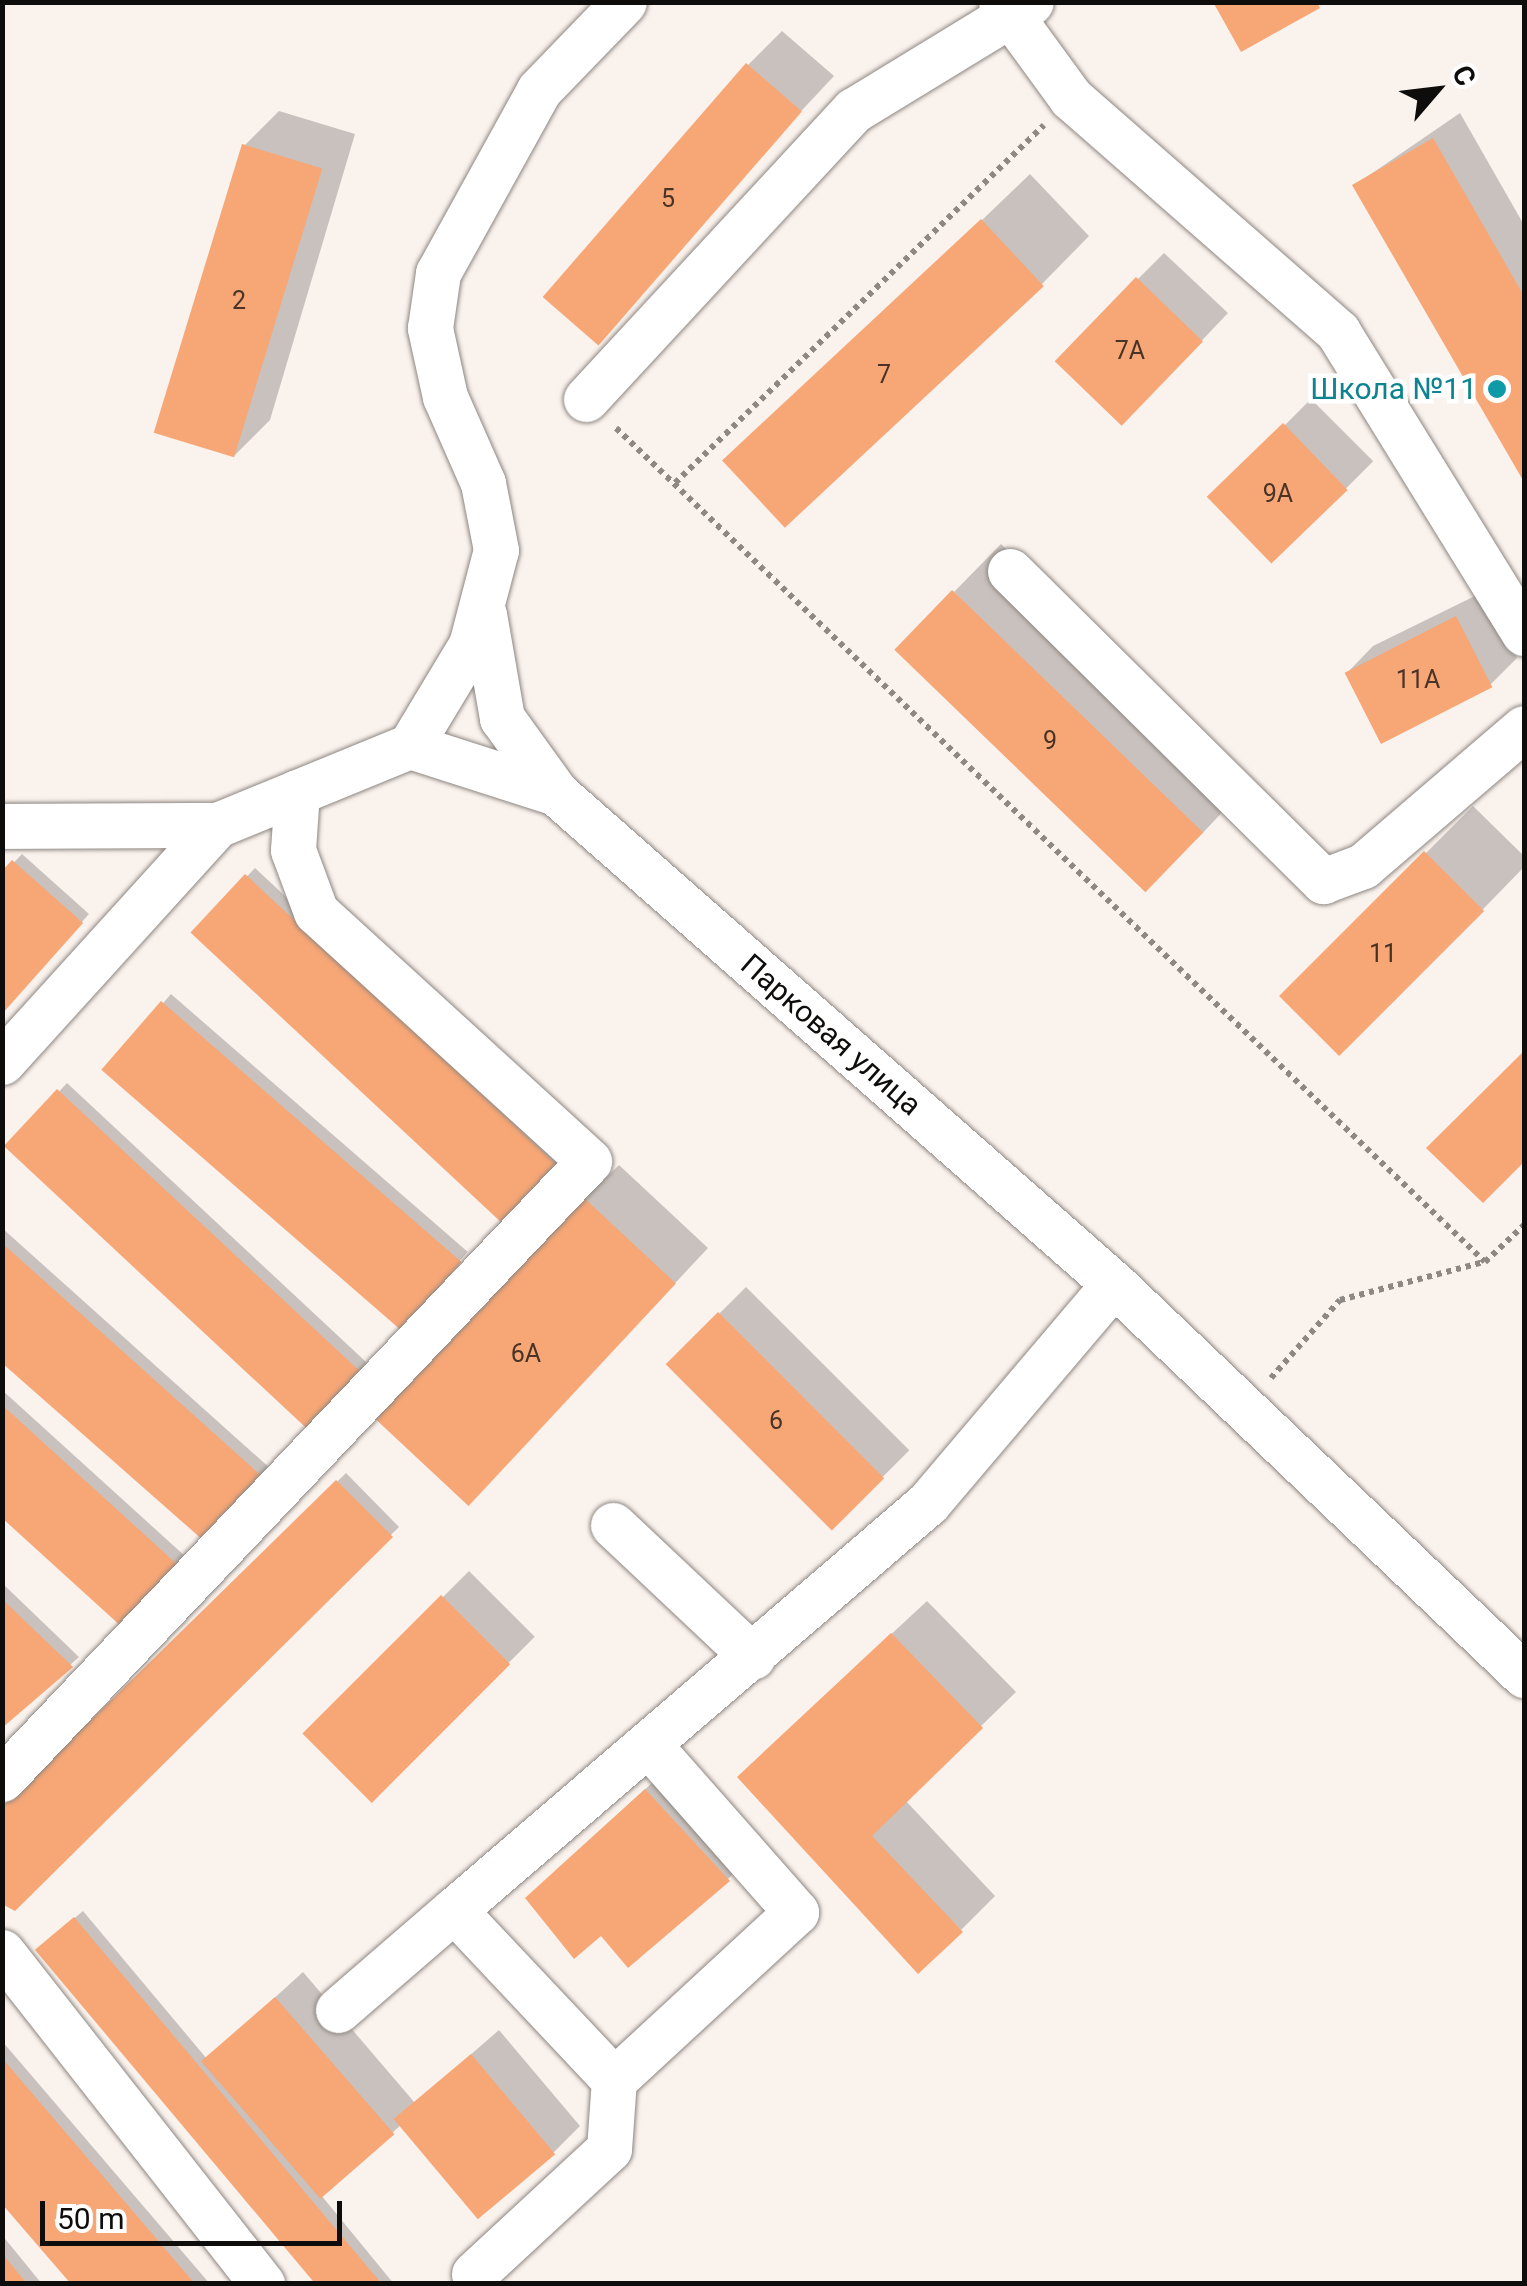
<!DOCTYPE html>
<meta charset="utf-8">
<style>
body{margin:0}
#map{position:relative;width:1527px;height:2286px;overflow:hidden;background:#faf2ed;font-family:Roboto,sans-serif}
div>[style]{position:absolute}
[style*='--x']{left:calc(var(--x)*1px);top:calc(var(--y)*1px);width:calc(var(--w)*1px);rotate:calc(var(--a)*1deg)}
.shadow>*{inset:0;background:#0003;transform-origin:0 0}
.building>*{inset:0;background:#f7a675;transform-origin:0 0}
.path>*{height:6px;margin-top:-3px;transform-origin:0;background:repeating-linear-gradient(90deg,#8d8884 0 5px,transparent 0 10px)}
.roads{filter:drop-shadow(0 0 2px #8d8681) drop-shadow(0 0 2px #8d8681)}
.minor>*{height:45px;margin:-22.5px;padding:0 22.5px;transform-origin:22.5px;border-radius:22.5px;background:#fff}
.dots>*{width:28px;height:28px;translate:-50% -50%;box-sizing:border-box;border:5px solid #fff;border-radius:50%}
span{translate:-50% -50%;white-space:nowrap;text-align:center;line-height:1.15;-webkit-text-stroke:9px #fff;paint-order:stroke}
.number-label{font-size:25px;color:#493326}
.number-label span{-webkit-text-stroke-width:0}
.culture-label{font-size:30px;color:#0d838f}
.right{translate:-100% -50%;text-align:right}
.street-label{font-size:30px;color:#0f0d0b}
.frame{position:absolute;inset:0;border:5px solid #0f0d0b;pointer-events:none}
.north{position:absolute;left:1387px;top:40px;width:100px;height:100px;-webkit-text-stroke:8px #fff;paint-order:stroke;rotate:62deg;font-size:28px;font-weight:700;line-height:40px;text-align:center;color:#0f0d0b}
.north::after{content:'';display:block;margin:auto;width:35px;height:45px;background:#0f0d0b;clip-path:polygon(50% 0,100% 100%,50% 72%,0 100%)}
.scale{position:absolute;left:40px;top:2201px;width:302px;height:45px;box-sizing:border-box;border:5px solid #0f0d0b;border-top:0;padding-left:12px;font-size:30px;line-height:35px;white-space:nowrap;color:#0f0d0b;-webkit-text-stroke:8px #fff;paint-order:stroke}
</style>
<div id="map">
<div class="shadow">
<div style="clip-path:polygon(782px 31px,834px 76px,621px 304px,748px 65px)"></div>
<div style="clip-path:polygon(279px 111px,355px 134px,270px 420px,235px 455px,245px 145px)"></div>
<div style="clip-path:polygon(1460px 113px,1524px 225px,1524px 477px,1355px 185px)"></div>
<div style="clip-path:polygon(1030px 174px,1089px 236px,1042px 284px,777px 417px)"></div>
<div style="clip-path:polygon(1164px 253px,1228px 313px,1149px 396px,1138px 279px)"></div>
<div style="left:1311px;top:399px;width:88px;height:140px;rotate:45deg"></div>
<div style="clip-path:polygon(1001px 544px,1251px 782px,1196px 840px,954px 592px)"></div>
<div style="clip-path:polygon(1483px 592px,1517px 658px,1490px 685px,1347px 673px,1373px 646px)"></div>
<div style="clip-path:polygon(1473px 806px,1524px 856px,1524px 867px,1389px 1006px,1426px 853px)"></div>
<div style="clip-path:polygon(22px 854px,89px 914px,2px 1012px,2px 875px)"></div>
<div style="left:255px;top:868px;width:422px;height:89px;rotate:43deg"></div>
<div style="left:171px;top:994px;width:393px;height:100px;rotate:41deg"></div>
<div style="clip-path:polygon(1524px 1054px,1524px 1158px,1483px 1200px,1429px 1148px)"></div>
<div style="left:67px;top:1083px;width:413px;height:86px;rotate:43deg"></div>
<div style="clip-path:polygon(619px 1165px,708px 1248px,503px 1467px,584px 1199px)"></div>
<div style="clip-path:polygon(2px 1228px,272px 1470px,204px 1538px,2px 1360px)"></div>
<div style="left:746px;top:1287px;width:231px;height:108px;rotate:45deg"></div>
<div style="clip-path:polygon(2px 1390px,186px 1557px,123px 1624px,2px 1515px)"></div>
<div style="clip-path:polygon(346px 1473px,399px 1527px,15px 1908px,2px 1810px)"></div>
<div style="left:469px;top:1571px;width:93px;height:231px;rotate:45deg"></div>
<div style="clip-path:polygon(2px 1583px,79px 1657px,3px 1725px)"></div>
<div style="clip-path:polygon(927px 1601px,1016px 1692px,905px 1800px,995px 1896px,961px 1930px,774px 1743px)"></div>
<div style="clip-path:polygon(673px 1764px,754px 1853px,728px 1879px,555px 1871px)"></div>
<div style="clip-path:polygon(83px 1911px,207px 2059px,303px 1972px,415px 2103px,499px 2030px,580px 2126px,554px 2152px,401px 2125px,321px 2195px,394px 2284px,316px 2284px,46px 1942px)"></div>
<div style="clip-path:polygon(2px 2041px,210px 2284px,74px 2284px,2px 2200px)"></div>
<div style="clip-path:polygon(2px 2235px,42px 2284px,2px 2284px)"></div>
</div>
<div class="building">
<div style="clip-path:polygon(1213px 2px,1317px 2px,1320px 8px,1241px 52px)"></div>
<div style="left:746px;top:63px;width:74px;height:310px;rotate:41deg"></div>
<div style="clip-path:polygon(1433px 138px,1524px 296px,1524px 482px,1352px 185px)"></div>
<div style="left:242px;top:144px;width:84px;height:302px;rotate:17deg"></div>
<div style="left:981px;top:219px;width:92px;height:354px;rotate:47deg"></div>
<div style="left:1136px;top:277px;width:93px;height:117px;rotate:44deg"></div>
<div style="left:1283px;top:423px;width:93px;height:106px;rotate:46deg"></div>
<div style="left:952px;top:590px;width:349px;height:83px;rotate:44deg"></div>
<div style="left:1456px;top:616px;width:80px;height:125px;rotate:63deg"></div>
<div style="left:1424px;top:851px;width:85px;height:205px;rotate:45deg"></div>
<div style="clip-path:polygon(12px 860px,83px 923px,2px 1014px,2px 871px)"></div>
<div style="left:245px;top:874px;width:427px;height:80px;rotate:43deg"></div>
<div style="left:161px;top:1001px;width:398px;height:91px;rotate:41deg"></div>
<div style="clip-path:polygon(1524px 1051px,1524px 1162px,1483px 1203px,1426px 1148px)"></div>
<div style="left:57px;top:1089px;width:418px;height:78px;rotate:43deg"></div>
<div style="left:583px;top:1197px;width:127px;height:304px;rotate:43deg"></div>
<div style="clip-path:polygon(2px 1243px,266px 1480px,204px 1541px,2px 1363px)"></div>
<div style="left:718px;top:1312px;width:235px;height:74px;rotate:45deg"></div>
<div style="clip-path:polygon(2px 1405px,180px 1567px,123px 1628px,2px 1518px)"></div>
<div style="clip-path:polygon(336px 1480px,393px 1537px,15px 1911px,2px 1904px,2px 1807px)"></div>
<div style="left:441px;top:1595px;width:98px;height:196px;rotate:45deg"></div>
<div style="clip-path:polygon(2px 1599px,73px 1667px,2px 1728px)"></div>
<div style="clip-path:polygon(891px 1633px,983px 1728px,872px 1836px,963px 1932px,918px 1974px,737px 1777px)"></div>
<div style="clip-path:polygon(645px 1789px,730px 1881px,628px 1968px,601px 1936px,574px 1959px,525px 1898px)"></div>
<div style="left:74px;top:1917px;width:477px;height:51px;rotate:50deg"></div>
<div style="left:275px;top:1997px;width:182px;height:98px;rotate:49deg"></div>
<div style="left:471px;top:2054px;width:131px;height:101px;rotate:50deg"></div>
<div style="clip-path:polygon(2px 2058px,195px 2284px,71px 2284px,2px 2204px)"></div>
<div style="clip-path:polygon(2px 2253px,27px 2284px,2px 2284px)"></div>
</div>
<div class="path">
<div style="--x:616;--y:428;--w:1204;--a:43.82"></div>
<div style="--x:1485;--y:1262;--w:54;--a:-43.5"></div>
<div style="--x:675;--y:483;--w:514;--a:-44.13"></div>
<div style="--x:1271;--y:1378;--w:104;--a:-48.5"></div>
<div style="--x:1340;--y:1300;--w:149;--a:-14.8"></div>
</div>
<div class="roads">
<div class="minor">
<div style="--x:1001;--y:2;--w:119;--a:53.9"></div>
<div style="--x:1071;--y:98;--w:355;--a:41.2"></div>
<div style="--x:1338;--y:332;--w:354;--a:58.3"></div>
<div style="--x:586;--y:399;--w:394;--a:-47.2"></div>
<div style="--x:854;--y:110;--w:207;--a:-31.4"></div>
<div style="--x:1010;--y:571;--w:441;--a:44.7"></div>
<div style="--x:1323;--y:881;--w:43;--a:-20.6"></div>
<div style="--x:1363;--y:866;--w:212;--a:-40.6"></div>
<div style="--x:484;--y:614;--w:106;--a:80.2"></div>
<div style="--x:502;--y:718;--w:92;--a:54.2"></div>
<div style="--x:410;--y:746;--w:118;--a:-58.9"></div>
<div style="--x:471;--y:645;--w:98;--a:-75.3"></div>
<div style="--x:496;--y:550;--w:68;--a:-101"></div>
<div style="--x:483;--y:483;--w:94;--a:-113.8"></div>
<div style="--x:445;--y:397;--w:71;--a:-102.3"></div>
<div style="--x:430;--y:328;--w:56;--a:-81.7"></div>
<div style="--x:438;--y:273;--w:209;--a:-61.1"></div>
<div style="--x:539;--y:90;--w:122;--a:-46"></div>
<div style="--x:2;--y:826;--w:215;--a:-0.3"></div>
<div style="--x:217;--y:825;--w:209;--a:-22.3"></div>
<div style="--x:410;--y:746;--w:153;--a:17.8"></div>
<div style="--x:556;--y:793;--w:743;--a:41.35"></div>
<div style="--x:1114;--y:1284;--w:567;--a:43.64"></div>
<div style="--x:2;--y:1062;--w:320;--a:-47.8"></div>
<div style="--x:613;--y:1525;--w:192;--a:43.3"></div>
<div style="--x:648;--y:1744;--w:224;--a:48.6"></div>
<div style="--x:796;--y:1912;--w:248;--a:137.3"></div>
<div style="--x:614;--y:2080;--w:233;--a:-133.3"></div>
<div style="--x:454;--y:1910;--w:625;--a:-40.65"></div>
<div style="--x:928;--y:1503;--w:287;--a:-49.7"></div>
<div style="--x:2;--y:1779;--w:852;--a:-46.47"></div>
<div style="--x:589;--y:1161;--w:369;--a:-137.6"></div>
<div style="--x:316;--y:912;--w:66;--a:-110.4"></div>
<div style="--x:293;--y:850;--w:58;--a:-86.1"></div>
<div style="--x:2;--y:1952;--w:422;--a:51.9"></div>
<div style="--x:338;--y:2010;--w:153;--a:-40.8"></div>
<div style="--x:474;--y:2274;--w:184;--a:-42.8"></div>
<div style="--x:609;--y:2149;--w:69;--a:-85.9"></div>
</div>
</div>
<div class="dots">
<div style="left:1497px;top:389px;background:#0f9aa8"></div>
</div>
<div class="number-label">
<span style="left:668px;top:199px">5</span>
<span style="left:239px;top:301px">2</span>
<span style="left:1130px;top:351px">7А</span>
<span style="left:884px;top:375px">7</span>
<span style="left:1278px;top:494px">9А</span>
<span style="left:1418px;top:680px">11А</span>
<span style="left:1050px;top:741px">9</span>
<span style="left:1383px;top:954px">11</span>
<span style="left:526px;top:1354px">6А</span>
<span style="left:776px;top:1421px">6</span>
</div>
<div class="culture-label">
<span class="right" style="left:1477px;top:389px">Школа №11</span>
</div>
<div class="street-label">
<span style="left:831px;top:1035px;rotate:41deg">Парковая улица</span>
</div>
<div class="frame"></div>
<div class="north">С</div>
<div class="scale">50 m</div>
</div>
